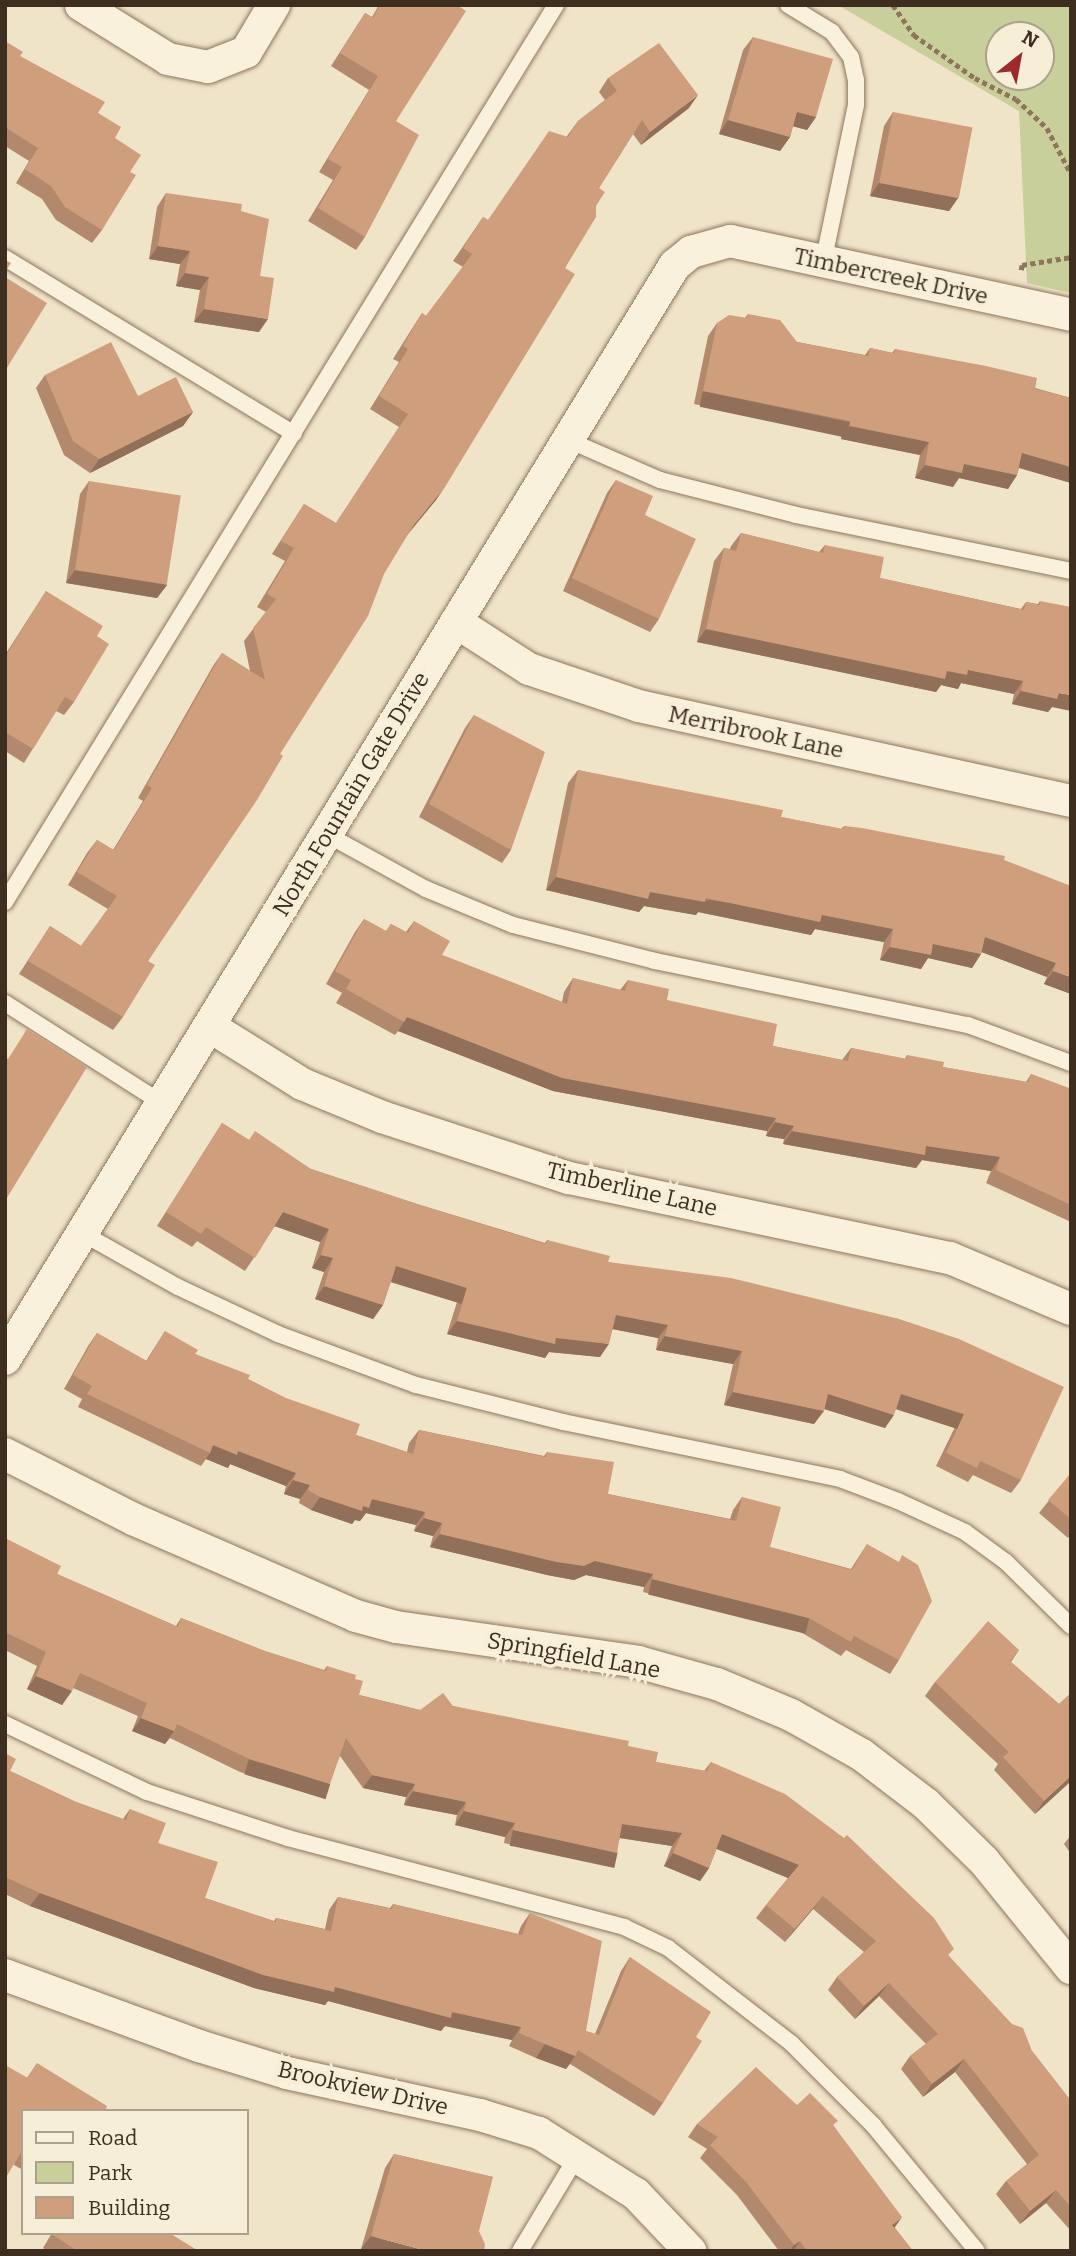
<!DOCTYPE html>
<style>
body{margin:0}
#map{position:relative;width:1076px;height:2256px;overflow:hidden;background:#f0e4c8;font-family:Bitter,serif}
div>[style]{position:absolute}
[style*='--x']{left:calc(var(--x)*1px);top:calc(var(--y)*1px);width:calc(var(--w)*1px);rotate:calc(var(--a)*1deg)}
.green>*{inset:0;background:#c9cf9b}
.path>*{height:4.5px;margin-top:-2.25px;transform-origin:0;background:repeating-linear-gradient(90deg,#8d765c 0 5px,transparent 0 8.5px)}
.roads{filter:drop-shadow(0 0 2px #8d765c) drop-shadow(0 0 2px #8d765c)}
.lane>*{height:16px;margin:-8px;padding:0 8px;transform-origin:8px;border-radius:8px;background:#faf1dc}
.street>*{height:32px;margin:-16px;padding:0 16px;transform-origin:16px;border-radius:16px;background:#faf1dc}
.wall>*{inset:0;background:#b2896c}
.shaded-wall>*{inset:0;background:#916f58;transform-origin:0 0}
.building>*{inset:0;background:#cf9f7d;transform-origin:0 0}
span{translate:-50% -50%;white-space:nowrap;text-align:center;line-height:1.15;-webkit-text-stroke:7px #f7eed8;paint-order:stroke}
.street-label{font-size:23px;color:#3d2e20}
.frame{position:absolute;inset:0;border:7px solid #3d2e20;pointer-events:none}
.legend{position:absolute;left:21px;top:2109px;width:228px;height:126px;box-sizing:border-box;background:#f7eed8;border:2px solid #ada18e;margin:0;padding:9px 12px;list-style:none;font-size:21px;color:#3d2e20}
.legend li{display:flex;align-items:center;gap:14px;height:35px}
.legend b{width:35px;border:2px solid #ada18e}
.north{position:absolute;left:985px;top:21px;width:70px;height:70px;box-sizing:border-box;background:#f7eed8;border:2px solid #ada18e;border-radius:50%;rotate:31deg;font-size:19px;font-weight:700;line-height:28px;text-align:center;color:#3d2e20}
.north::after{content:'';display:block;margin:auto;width:24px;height:32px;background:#9e2a2b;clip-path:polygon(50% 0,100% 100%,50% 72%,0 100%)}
</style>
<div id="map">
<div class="green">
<div style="clip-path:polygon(evenodd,838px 5px,1071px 5px,1071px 293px,1027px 283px,1019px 111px,838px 5px,999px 35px,1041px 35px,1041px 77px,999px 77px,999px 35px)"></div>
</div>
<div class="path">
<div style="--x:893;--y:5;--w:37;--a:55"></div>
<div style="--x:914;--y:35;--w:75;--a:35.2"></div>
<div style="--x:975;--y:78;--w:46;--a:27.1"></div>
<div style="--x:1016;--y:99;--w:42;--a:43.1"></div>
<div style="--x:1047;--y:128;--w:52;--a:62.4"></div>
<div style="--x:1021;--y:270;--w:5;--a:-79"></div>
<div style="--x:1022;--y:265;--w:50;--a:-9.3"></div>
</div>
<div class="roads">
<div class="lane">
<div style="--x:788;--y:5;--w:52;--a:31.5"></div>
<div style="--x:832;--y:32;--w:31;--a:53"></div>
<div style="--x:851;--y:57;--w:24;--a:78"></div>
<div style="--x:856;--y:80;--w:25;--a:90"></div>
<div style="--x:856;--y:105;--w:161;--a:101.8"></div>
<div style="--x:5;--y:258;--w:338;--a:31.3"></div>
<div style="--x:568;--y:440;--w:100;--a:23.5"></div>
<div style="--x:660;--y:480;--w:140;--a:14.4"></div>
<div style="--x:796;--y:515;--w:281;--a:11.5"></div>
<div style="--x:326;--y:834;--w:114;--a:28.8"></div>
<div style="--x:426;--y:889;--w:94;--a:22.5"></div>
<div style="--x:513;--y:925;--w:146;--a:14.2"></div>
<div style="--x:655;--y:961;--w:319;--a:11.6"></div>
<div style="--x:968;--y:1025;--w:110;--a:20.3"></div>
<div style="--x:5;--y:902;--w:1053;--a:-58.44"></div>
<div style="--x:5;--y:1003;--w:186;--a:32.5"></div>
<div style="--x:82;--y:1233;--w:110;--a:29.4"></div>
<div style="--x:178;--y:1287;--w:110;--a:25.2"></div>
<div style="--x:278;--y:1334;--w:147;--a:20.3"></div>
<div style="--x:416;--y:1385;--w:152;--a:14.1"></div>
<div style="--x:563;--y:1422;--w:283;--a:11.6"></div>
<div style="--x:840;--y:1479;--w:62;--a:20.8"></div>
<div style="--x:898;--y:1501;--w:74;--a:24.8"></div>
<div style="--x:965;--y:1532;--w:51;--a:36.2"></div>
<div style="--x:1006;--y:1562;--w:91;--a:44.6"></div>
<div style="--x:5;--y:1724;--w:157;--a:25.6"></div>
<div style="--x:147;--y:1792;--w:148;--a:18.1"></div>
<div style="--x:288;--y:1838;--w:348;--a:14.8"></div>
<div style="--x:624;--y:1927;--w:49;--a:25.5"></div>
<div style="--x:668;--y:1948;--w:157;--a:37.7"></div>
<div style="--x:792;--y:2044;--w:115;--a:45"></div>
<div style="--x:873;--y:2125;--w:163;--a:50.5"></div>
<div style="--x:520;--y:2251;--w:112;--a:-58.9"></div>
</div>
<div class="street">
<div style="--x:81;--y:5;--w:102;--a:31.8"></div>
<div style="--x:168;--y:59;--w:41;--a:11.3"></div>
<div style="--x:208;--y:67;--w:41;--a:-21.5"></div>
<div style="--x:246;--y:52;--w:55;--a:-59.2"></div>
<div style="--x:456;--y:622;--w:87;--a:32.8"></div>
<div style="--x:529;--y:669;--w:116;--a:18.6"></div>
<div style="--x:639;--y:706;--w:442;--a:12.4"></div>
<div style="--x:209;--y:1026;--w:110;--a:31.9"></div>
<div style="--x:302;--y:1084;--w:87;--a:22.4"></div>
<div style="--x:382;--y:1117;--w:197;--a:18.1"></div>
<div style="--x:569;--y:1178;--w:389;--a:11.9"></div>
<div style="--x:950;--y:1258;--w:131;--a:22.9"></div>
<div style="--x:5;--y:1359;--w:1283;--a:-58.52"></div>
<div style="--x:675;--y:265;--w:21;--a:-39"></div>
<div style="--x:691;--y:252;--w:41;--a:-15.8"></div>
<div style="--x:730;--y:241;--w:349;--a:12.2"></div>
<div style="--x:5;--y:1454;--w:144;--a:26.9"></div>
<div style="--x:133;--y:1519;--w:243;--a:23.5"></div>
<div style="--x:356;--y:1616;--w:41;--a:15.4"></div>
<div style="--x:396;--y:1627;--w:245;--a:8.2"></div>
<div style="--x:638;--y:1662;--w:82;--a:15.6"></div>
<div style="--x:717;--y:1684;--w:80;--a:22.7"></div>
<div style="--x:791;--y:1715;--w:81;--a:29.4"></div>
<div style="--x:862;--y:1755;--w:81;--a:37.4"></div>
<div style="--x:926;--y:1804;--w:81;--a:44.5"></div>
<div style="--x:984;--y:1861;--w:138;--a:50.9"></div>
<div style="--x:5;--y:1975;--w:207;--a:20.1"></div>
<div style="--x:199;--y:2046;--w:92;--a:17.1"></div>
<div style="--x:287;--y:2073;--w:198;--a:12.3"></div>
<div style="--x:480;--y:2115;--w:62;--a:17"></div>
<div style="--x:539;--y:2133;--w:115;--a:32.2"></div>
<div style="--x:636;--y:2194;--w:79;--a:46.5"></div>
</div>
</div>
<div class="wall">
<div style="clip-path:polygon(379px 5px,457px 5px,396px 121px,365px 237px,356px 250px,308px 221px,333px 180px,319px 172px,369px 90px,331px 66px,365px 13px,372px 17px)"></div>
<div style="clip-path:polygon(753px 37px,816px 117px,807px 130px,793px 126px,790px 137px,780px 151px,719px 134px,743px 50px)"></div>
<div style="clip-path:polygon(5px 41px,20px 56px,98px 113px,115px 138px,130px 172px,102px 230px,92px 243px,56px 220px,42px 199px,16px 183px,29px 161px,5px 146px)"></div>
<div style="clip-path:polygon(608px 78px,689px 108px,641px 145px,633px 134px,599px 188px,596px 206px,565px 268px,436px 500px,408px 533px,148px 961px,123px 1017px,113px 1030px,19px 974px,50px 926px,81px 946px,108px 909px,68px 885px,87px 853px,97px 840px,113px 850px,143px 801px,138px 798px,213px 666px,222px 653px,250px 671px,244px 641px,266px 612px,257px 607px,285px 561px,272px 554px,304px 504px,336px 523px,399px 427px,370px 409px,399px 362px,393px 359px,413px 327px,422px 313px,426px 316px,463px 267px,453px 261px,483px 217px,488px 220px,567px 136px,578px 121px,605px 100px,599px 92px)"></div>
<div style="clip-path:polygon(893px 112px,958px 198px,949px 211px,870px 196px,884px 126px)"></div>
<div style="clip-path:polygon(166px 193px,260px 276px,259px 332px,194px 322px,200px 290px,176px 286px,180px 264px,149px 259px,157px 207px)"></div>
<div style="clip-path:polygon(748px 314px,797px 342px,865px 355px,870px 348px,892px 353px,895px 349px,1071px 398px,1071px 483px,1019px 468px,1017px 475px,1008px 489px,959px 478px,953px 487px,915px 478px,920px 455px,841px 439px,841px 435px,694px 404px,708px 336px,717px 323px,745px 318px)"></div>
<div style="clip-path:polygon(45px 375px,138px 396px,193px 412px,183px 426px,90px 473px,64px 455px,36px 388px)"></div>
<div style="clip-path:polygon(616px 480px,645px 515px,659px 619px,650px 632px,563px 591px,607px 493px)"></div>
<div style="clip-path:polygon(89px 481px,167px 585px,157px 598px,66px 583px,80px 494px)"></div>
<div style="clip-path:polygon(741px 533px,819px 552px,825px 545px,880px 578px,1021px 609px,1026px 602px,1038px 604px,1040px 601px,1052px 707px,1048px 712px,1012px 704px,1014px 694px,961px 683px,958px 689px,941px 685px,936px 692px,697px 642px,714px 561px,724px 548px,730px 549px,731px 546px)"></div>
<div style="clip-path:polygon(46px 591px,97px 636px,74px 702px,64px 715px,56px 711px,24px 763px,5px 751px,5px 655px)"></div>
<div style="clip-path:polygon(474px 715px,511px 850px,502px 863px,419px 817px,465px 728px)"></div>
<div style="clip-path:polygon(578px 770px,781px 817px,841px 829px,844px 826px,1004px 860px,1071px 994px,1044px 984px,1047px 977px,982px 952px,972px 968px,928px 958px,921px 969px,880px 960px,884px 942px,815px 929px,811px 935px,698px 912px,696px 915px,644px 906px,639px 912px,546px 890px,568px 783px)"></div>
<div style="clip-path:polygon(364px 919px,386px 931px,391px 924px,406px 932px,414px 921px,442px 955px,562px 1002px,564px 992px,573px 978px,620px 990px,628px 980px,667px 1000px,773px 1046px,842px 1060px,851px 1048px,905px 1059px,907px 1055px,943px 1067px,1026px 1082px,1031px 1074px,1071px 1089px,1071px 1222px,986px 1183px,991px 1171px,922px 1160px,916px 1168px,783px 1144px,784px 1139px,766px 1136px,767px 1131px,553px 1091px,398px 1031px,395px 1035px,336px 1003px,342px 993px,326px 984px,355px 932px)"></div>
<div style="clip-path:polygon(222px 1123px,249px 1140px,311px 1169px,417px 1204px,545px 1243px,547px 1240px,608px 1262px,899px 1319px,1021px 1480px,1011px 1493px,973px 1475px,968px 1482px,936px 1466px,955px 1427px,896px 1408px,885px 1428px,824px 1409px,814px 1424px,724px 1405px,733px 1364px,656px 1350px,658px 1338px,613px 1329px,600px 1357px,549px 1352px,545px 1358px,447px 1334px,457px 1302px,391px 1281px,383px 1305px,373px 1319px,315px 1299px,324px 1272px,312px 1268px,320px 1242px,275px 1226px,245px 1271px,197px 1241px,192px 1247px,157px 1226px)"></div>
<div style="clip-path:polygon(165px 1331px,195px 1354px,248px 1379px,356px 1435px,407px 1452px,409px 1443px,419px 1430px,544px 1456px,547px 1452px,608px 1494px,730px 1519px,733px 1510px,742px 1497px,770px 1547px,851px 1569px,867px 1544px,899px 1660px,890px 1674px,846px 1650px,841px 1656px,799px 1631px,643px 1592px,644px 1587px,586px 1575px,574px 1580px,547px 1575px,430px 1547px,433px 1536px,414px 1531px,416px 1525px,366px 1513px,360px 1521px,355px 1520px,352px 1524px,311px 1510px,299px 1503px,300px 1499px,284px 1494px,286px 1486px,230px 1464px,228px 1468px,206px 1459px,201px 1466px,78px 1407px,82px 1399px,64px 1389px,88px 1346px,97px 1333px,146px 1361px)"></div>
<div style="clip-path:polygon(1071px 1473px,1071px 1534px,1068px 1538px,1039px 1513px)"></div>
<div style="clip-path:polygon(5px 1538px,57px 1574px,176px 1626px,181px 1618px,262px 1650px,324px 1670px,327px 1666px,355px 1679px,359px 1695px,420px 1710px,453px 1706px,628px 1746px,656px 1762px,704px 1771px,711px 1762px,949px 1956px,1032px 2051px,1071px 2101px,1071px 2231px,1046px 2203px,1020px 2224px,996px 2194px,1006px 2181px,1027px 2164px,955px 2072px,923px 2097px,901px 2069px,910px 2056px,926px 2044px,879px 1996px,855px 2019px,828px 1990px,837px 1977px,864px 1952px,813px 1909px,785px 1942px,756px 1918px,766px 1905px,788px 1878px,717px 1848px,709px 1868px,700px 1881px,664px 1866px,672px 1846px,620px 1838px,608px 1866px,504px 1843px,505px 1837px,455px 1825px,457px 1815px,404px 1805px,406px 1797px,363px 1788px,340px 1756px,321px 1797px,240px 1772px,170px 1738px,165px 1744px,132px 1731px,138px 1716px,73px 1688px,62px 1705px,27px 1689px,37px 1666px,5px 1650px)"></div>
<div style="clip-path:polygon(1019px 1650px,1011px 1662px,1059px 1704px,1071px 1693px,1071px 1781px,1035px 1814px,994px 1770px,998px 1764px,925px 1696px,935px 1682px)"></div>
<div style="clip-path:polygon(5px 1753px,10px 1771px,76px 1802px,123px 1819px,130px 1809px,205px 1898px,274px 1921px,276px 1918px,325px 1929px,329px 1910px,338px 1897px,390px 1908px,393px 1904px,518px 1934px,521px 1926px,530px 1913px,586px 2031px,595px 2034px,621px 1971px,630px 1957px,696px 2037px,663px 2103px,654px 2116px,570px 2064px,566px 2069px,536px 2058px,509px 2046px,512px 2040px,445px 2026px,441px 2031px,328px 2001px,325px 2005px,254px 1988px,30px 1906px,5px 1894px)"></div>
<div style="clip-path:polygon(1071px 1835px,1071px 1854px,1064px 1844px)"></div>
<div style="clip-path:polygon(37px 2063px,23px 2111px,23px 2170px,14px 2165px,27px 2078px)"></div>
<div style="clip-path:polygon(797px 2105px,834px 2126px,895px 2228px,913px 2251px,779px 2251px,737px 2195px,700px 2158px,707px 2149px,688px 2137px,697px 2124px)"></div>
<div style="clip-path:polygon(394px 2154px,493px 2177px,361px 2249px,385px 2168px)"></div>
<div style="clip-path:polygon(52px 2233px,169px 2233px,198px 2251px,47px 2251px,43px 2248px)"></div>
</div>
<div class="shaded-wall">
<div style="clip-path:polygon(698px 95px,689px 108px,641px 145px,650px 132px)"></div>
<div style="clip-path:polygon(797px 112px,816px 117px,807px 130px,788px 125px)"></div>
<div style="clip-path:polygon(728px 120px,790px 137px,780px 151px,719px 134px)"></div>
<div style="clip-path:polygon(879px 183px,958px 198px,949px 211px,870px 196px)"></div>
<div style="clip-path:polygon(158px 246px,190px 251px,180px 264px,149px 259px)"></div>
<div style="clip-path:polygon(185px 273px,209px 277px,200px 290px,176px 286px)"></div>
<div style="clip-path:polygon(204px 309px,268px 319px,259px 332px,194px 322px)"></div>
<div style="left:703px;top:391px;width:150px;height:16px;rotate:12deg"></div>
<div style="clip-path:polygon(193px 412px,183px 426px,90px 473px,99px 459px)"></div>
<div style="clip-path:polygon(850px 426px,929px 442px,920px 455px,841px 439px)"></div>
<div style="clip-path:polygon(1022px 453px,1071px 467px,1071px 483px,1013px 466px)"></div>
<div style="clip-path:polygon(964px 464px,1017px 475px,1008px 489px,959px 478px,953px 487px,915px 478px,925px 465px)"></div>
<div style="clip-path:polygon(445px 487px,436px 500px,404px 539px,413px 526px)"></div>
<div style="clip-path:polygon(75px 570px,167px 585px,157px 598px,66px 583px)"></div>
<div style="clip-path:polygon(706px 629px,947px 671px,968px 670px,1023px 681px,1014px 694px,961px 683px,958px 689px,941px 685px,936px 692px,697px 642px)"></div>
<div style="clip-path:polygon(1021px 691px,1059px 693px,1071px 695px,1071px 711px,1052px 707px,1048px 712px,1012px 704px)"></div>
<div style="clip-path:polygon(556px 877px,650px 892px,822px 915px,893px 929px,884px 942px,815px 929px,811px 935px,698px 912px,696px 915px,644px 906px,639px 912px,546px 890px)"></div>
<div style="clip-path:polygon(985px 937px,1056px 963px,1047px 977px,976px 950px)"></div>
<div style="clip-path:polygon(933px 944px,981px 954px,972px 968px,928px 958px,921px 969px,880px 960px,890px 947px)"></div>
<div style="clip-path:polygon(1053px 971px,1071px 977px,1071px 994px,1044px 984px)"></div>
<div style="clip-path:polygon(407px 1017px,776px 1118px,767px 1131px,553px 1091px,398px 1031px)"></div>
<div style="clip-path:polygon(775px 1122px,794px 1126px,784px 1139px,766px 1136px)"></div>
<div style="clip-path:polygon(792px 1131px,926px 1146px,1000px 1157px,991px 1171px,922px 1160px,916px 1168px,783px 1144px)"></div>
<div style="clip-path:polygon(283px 1212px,329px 1229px,320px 1242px,274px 1226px)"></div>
<div style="clip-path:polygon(321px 1255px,333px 1258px,324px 1272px,312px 1268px)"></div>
<div style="left:396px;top:1266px;width:74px;height:17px;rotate:17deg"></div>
<div style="clip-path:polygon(324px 1286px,383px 1305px,373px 1319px,315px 1299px)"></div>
<div style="clip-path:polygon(616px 1315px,668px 1325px,658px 1338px,607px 1328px)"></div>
<div style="clip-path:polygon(457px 1321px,609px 1344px,600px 1357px,549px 1352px,545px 1358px,447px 1334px)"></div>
<div style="clip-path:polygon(665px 1336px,742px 1351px,733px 1364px,656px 1350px)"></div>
<div style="clip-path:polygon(733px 1392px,824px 1411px,814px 1424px,724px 1405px)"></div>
<div style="clip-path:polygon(828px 1394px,894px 1415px,885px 1428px,818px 1407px)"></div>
<div style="left:901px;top:1394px;width:66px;height:16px;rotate:18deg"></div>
<div style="clip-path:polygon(213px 1445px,238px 1451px,296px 1473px,286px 1486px,230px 1464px,228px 1468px,206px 1459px,210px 1453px)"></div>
<div style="clip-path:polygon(293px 1480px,310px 1485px,300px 1499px,284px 1494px)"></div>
<div style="clip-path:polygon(320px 1497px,363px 1506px,372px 1499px,425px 1512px,416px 1525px,366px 1513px,360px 1521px,355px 1520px,352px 1524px,311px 1510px)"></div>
<div style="clip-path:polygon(424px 1518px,442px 1523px,433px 1536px,414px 1531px)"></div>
<div style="clip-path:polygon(440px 1534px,595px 1561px,653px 1574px,644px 1587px,586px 1575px,574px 1580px,547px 1575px,430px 1547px)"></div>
<div style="left:652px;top:1579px;width:162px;height:16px;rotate:14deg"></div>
<div style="clip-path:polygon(36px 1676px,72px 1691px,62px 1705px,27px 1689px)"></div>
<div style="clip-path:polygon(141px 1718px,174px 1731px,165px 1744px,132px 1731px)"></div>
<div style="left:249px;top:1759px;width:85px;height:16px;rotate:17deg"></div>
<div style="clip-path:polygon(372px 1775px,415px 1784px,406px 1797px,363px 1788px)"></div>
<div style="clip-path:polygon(1071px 1776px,1071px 1781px,1035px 1814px,1044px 1801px)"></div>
<div style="clip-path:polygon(413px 1791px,466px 1802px,457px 1815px,404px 1805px)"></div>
<div style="clip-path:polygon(464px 1811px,515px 1823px,505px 1837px,455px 1825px)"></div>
<div style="clip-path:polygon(622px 1824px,682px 1833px,672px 1846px,613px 1837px)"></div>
<div style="left:513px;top:1830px;width:107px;height:16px;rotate:12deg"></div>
<div style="left:722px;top:1834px;width:83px;height:16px;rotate:22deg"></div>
<div style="clip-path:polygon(673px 1853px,709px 1868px,700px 1881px,664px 1866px)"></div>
<div style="clip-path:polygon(40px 1893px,335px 1987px,521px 2027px,512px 2040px,445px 2026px,441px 2031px,328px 2001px,325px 2005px,254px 1988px,30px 1906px)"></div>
<div style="clip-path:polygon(823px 1896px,813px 1909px,785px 1942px,795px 1929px)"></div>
<div style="clip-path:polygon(889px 1983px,879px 1996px,855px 2019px,864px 2006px)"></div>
<div style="clip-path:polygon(545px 2044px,575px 2056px,566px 2069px,536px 2058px)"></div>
<div style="clip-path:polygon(964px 2059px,955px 2072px,923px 2097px,932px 2084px)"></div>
<div style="clip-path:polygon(1056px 2190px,1046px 2203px,1020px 2224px,1030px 2211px)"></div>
<div style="clip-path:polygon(902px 2217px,893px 2230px,892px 2225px)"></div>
<div style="clip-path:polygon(371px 2236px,427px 2251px,368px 2251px,361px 2249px)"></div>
<div style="clip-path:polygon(800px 2241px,793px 2251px,790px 2251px,794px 2245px)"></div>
</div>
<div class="building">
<div style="clip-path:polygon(380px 5px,457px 5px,466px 11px,396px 121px,419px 135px,365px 237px,318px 208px,342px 167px,328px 159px,378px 76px,340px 53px,365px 13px,373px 18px)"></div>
<div style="clip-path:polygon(753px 37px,833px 59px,816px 117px,797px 112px,790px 137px,728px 120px)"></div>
<div style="clip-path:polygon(5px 41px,23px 52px,20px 56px,105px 102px,98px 113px,121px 127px,115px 138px,141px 155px,130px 172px,136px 175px,102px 230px,65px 207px,51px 186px,25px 169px,38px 148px,5px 127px)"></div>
<div style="clip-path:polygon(659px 43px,698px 95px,650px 132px,642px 120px,599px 188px,605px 192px,596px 206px,596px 217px,565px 268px,575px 274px,445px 487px,413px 526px,384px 574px,368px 616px,280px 754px,283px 756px,257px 800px,148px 961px,155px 965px,123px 1017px,28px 961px,50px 926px,81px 946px,117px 896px,77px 872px,97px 840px,114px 850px,152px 788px,147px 785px,222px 653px,265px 680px,253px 628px,276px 599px,267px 594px,294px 548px,281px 541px,304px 504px,336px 523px,408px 414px,379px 396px,408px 349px,403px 346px,422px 313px,426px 316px,472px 254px,463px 248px,483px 217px,488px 220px,549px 131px,568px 137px,578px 121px,617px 91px,608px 78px)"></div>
<div style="left:893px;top:112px;width:81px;height:72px;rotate:11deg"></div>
<div style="clip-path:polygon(166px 193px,242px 204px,241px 211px,269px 219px,260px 276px,274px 278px,268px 319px,204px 309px,209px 277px,185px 273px,190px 251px,158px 246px)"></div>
<div style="clip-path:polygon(5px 260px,11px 263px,5px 272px)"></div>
<div style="clip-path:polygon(5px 277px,47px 303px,5px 371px)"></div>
<div style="clip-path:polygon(748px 314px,780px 320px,797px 342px,868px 356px,870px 348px,894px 353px,895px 349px,986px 366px,1037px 378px,1035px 389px,1071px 398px,1071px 467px,1022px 453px,1017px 475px,964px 464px,962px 473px,925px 465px,929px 442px,850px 426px,850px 421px,703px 391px,717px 323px,729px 315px,747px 318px)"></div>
<div style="clip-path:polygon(111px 342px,138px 396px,176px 377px,193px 412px,99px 459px,73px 441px,45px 375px)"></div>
<div style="clip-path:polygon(616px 480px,653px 496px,645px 515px,696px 539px,659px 619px,572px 578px)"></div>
<div style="left:89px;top:481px;width:93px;height:90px;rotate:9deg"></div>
<div style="clip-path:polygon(741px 533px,823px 553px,825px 545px,884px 557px,880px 578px,1024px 610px,1026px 602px,1040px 605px,1040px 601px,1071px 607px,1071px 695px,1059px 693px,1057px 699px,1021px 691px,1023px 681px,968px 670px,967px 675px,947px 671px,945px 679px,706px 629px,724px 548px,736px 551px)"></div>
<div style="clip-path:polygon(46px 591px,103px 626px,97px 636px,109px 644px,74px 702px,65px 697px,33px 749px,5px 732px,5px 657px)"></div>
<div style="clip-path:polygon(474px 715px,545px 752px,511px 850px,429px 804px)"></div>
<div style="clip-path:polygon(578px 770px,783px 810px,781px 817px,843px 829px,844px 826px,862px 828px,1005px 856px,1004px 860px,1071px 886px,1071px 977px,1053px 971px,1056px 963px,985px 937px,981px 954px,933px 944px,931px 955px,890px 947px,893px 929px,822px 915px,820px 922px,706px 898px,705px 902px,650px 892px,648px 899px,556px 877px)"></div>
<div style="clip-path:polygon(364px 919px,386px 931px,391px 924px,408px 933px,414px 921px,450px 941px,442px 955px,567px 1004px,573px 978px,625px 991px,628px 980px,669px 989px,667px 1000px,777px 1024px,773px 1046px,848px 1061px,851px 1048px,907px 1059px,907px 1055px,944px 1062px,943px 1067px,1028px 1082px,1031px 1074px,1071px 1089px,1071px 1205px,996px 1170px,1000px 1157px,926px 1146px,925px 1155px,792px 1131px,794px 1126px,775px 1122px,776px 1118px,562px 1078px,407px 1017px,404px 1022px,346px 989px,351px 980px,335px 971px)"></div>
<div style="clip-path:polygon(27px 1029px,87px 1067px,5px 1201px,5px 1057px,8px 1059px)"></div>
<div style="clip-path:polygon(222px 1123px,249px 1140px,255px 1131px,311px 1169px,417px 1204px,546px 1244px,547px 1240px,610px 1256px,608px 1262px,731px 1278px,899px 1319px,959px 1339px,1064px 1387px,1021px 1480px,980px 1461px,977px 1468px,946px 1453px,964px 1414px,901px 1394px,894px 1415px,828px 1394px,824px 1411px,733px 1392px,742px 1351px,665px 1336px,668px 1325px,616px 1315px,609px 1344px,556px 1338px,555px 1344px,457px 1321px,467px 1288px,396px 1266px,383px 1305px,324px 1286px,333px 1258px,321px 1255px,329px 1229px,283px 1212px,255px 1258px,206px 1227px,201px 1234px,166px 1212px)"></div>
<div style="clip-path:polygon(165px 1331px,198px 1350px,195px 1354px,250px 1375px,248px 1379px,286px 1398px,360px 1424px,356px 1435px,413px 1454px,419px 1430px,546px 1457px,547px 1452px,614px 1462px,608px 1494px,736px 1521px,742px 1497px,781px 1507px,770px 1547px,852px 1570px,867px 1544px,899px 1562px,902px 1555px,918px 1565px,932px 1601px,899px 1660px,854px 1636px,851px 1642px,809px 1618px,652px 1579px,653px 1574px,595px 1561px,584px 1566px,556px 1562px,440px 1534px,442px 1523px,424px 1518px,425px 1512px,372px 1499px,369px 1508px,363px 1506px,362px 1511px,320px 1497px,308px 1490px,310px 1485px,293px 1480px,296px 1473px,238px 1451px,237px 1455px,213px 1445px,210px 1453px,87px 1394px,92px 1386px,73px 1375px,97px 1333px,147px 1361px)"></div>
<div style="clip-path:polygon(1071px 1473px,1071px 1519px,1048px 1500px)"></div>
<div style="clip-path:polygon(5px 1538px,61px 1566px,57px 1574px,178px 1627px,181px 1618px,262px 1650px,326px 1671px,327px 1666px,356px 1675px,355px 1679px,363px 1681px,359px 1695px,420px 1710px,443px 1693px,453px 1706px,629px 1741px,628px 1746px,658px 1752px,656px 1762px,707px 1771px,711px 1762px,785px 1794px,844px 1838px,847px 1835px,934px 1918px,954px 1949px,948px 1955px,1012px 2024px,1023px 2028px,1032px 2051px,1071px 2101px,1071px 2207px,1056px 2190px,1030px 2211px,1006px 2181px,1039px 2155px,964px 2059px,932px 2084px,910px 2056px,938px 2034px,889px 1983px,864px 2006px,837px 1977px,876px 1941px,823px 1896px,795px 1929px,766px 1905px,799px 1865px,722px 1834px,709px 1868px,673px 1853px,682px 1833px,622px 1824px,617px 1853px,513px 1830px,515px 1823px,464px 1811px,466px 1802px,413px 1791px,415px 1784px,372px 1775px,346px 1738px,330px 1784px,249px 1759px,177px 1724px,174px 1731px,141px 1718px,147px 1703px,80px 1673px,72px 1691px,36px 1676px,46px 1652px,5px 1632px)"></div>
<div style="clip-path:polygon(988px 1621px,1019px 1650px,1010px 1661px,1059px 1704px,1071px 1693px,1071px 1776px,1044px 1801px,1003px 1757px,1009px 1752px,935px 1682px)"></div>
<div style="clip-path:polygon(5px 1753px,16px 1759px,10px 1771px,76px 1802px,126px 1820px,130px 1809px,166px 1823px,158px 1843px,218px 1862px,205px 1898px,276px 1922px,276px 1918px,331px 1931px,338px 1897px,392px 1909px,393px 1904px,522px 1935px,530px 1913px,602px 1941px,586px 2031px,599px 2035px,630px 1957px,711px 2012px,696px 2037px,702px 2041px,663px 2103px,578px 2050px,575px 2056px,545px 2044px,519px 2033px,521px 2027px,452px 2012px,451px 2018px,335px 1987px,334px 1992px,263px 1975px,40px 1893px,5px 1877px)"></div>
<div style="clip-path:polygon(37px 2063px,107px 2106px,105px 2111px,23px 2111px,23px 2152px,22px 2151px,5px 2179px,5px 2065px,28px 2078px)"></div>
<div style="clip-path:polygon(756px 2067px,797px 2105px,810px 2093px,838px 2121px,833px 2125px,902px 2217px,892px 2225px,913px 2251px,807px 2251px,800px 2241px,794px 2245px,746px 2182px,710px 2145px,718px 2137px,697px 2124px)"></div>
<div style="clip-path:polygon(394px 2154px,493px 2177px,479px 2231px,485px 2244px,484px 2251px,427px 2251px,371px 2236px)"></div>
<div style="clip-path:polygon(54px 2233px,169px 2233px,198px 2251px,77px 2251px,53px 2235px)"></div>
</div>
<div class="street-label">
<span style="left:891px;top:276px;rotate:12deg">Timbercreek Drive</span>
<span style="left:756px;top:732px;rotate:12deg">Merribrook Lane</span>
<span style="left:351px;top:794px;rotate:-59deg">North Fountain Gate Drive</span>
<span style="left:632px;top:1189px;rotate:13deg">Timberline Lane</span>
<span style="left:574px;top:1655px;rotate:10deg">Springfield Lane</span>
<span style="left:363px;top:2088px;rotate:13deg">Brookview Drive</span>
</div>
<div class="frame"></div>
<ul class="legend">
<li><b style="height:9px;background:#faf1dc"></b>Road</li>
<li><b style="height:19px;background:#c9cf9b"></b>Park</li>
<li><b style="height:19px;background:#cf9f7d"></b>Building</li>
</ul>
<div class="north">N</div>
</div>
